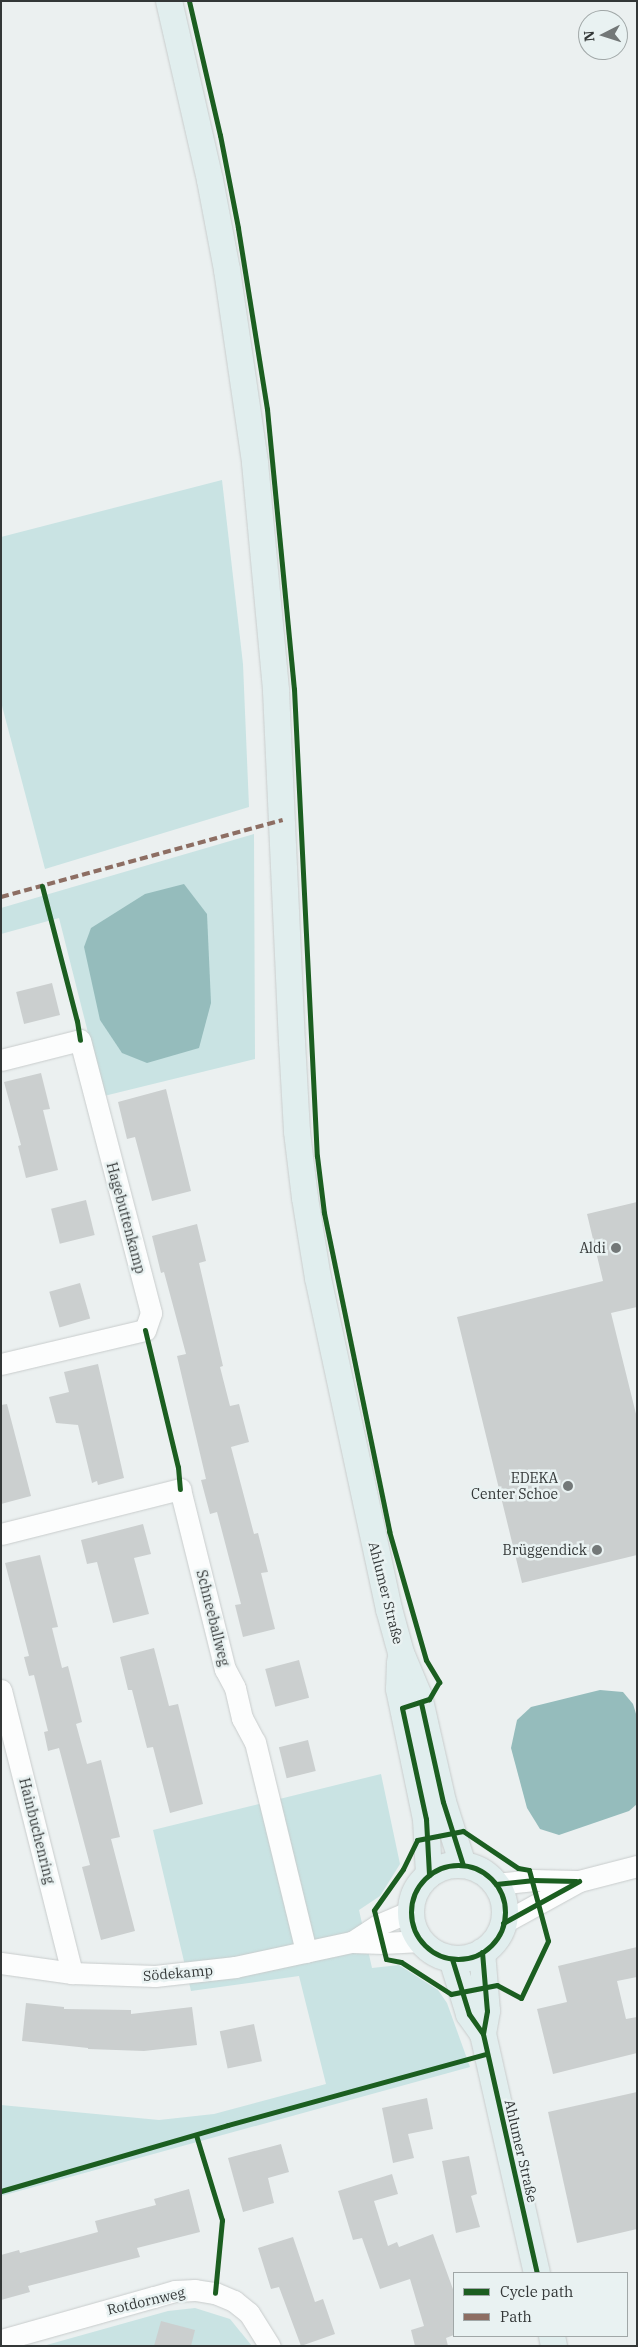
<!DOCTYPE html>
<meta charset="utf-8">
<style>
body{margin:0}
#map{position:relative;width:638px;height:2347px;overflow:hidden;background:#ebf0f0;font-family:"IBM Plex Serif",serif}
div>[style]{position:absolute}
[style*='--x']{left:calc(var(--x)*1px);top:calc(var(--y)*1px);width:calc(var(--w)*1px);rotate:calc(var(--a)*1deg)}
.green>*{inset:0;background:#c9e3e3}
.water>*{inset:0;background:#95bcbc}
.building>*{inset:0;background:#cbcfcf;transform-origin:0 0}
.roads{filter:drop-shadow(0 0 1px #c8cccc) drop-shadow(0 0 1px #c8cccc)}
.minor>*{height:21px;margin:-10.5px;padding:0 10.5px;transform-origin:10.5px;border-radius:10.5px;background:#fcfdfd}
.major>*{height:26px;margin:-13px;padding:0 13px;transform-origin:13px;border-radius:13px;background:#e1eeee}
.major>.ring{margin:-13px;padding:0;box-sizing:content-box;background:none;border:26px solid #e1eeee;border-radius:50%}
.quiet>*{height:4px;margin-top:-2px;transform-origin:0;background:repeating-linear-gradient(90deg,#8d6e63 0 8px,transparent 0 12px)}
.cycleway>*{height:5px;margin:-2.5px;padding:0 2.5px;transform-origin:2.5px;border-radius:2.5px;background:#1b5e20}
.cycleway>.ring{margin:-2.5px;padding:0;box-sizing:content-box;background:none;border:5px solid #1b5e20;border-radius:50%}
.dots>*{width:14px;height:14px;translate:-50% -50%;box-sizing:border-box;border:2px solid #e9f2f2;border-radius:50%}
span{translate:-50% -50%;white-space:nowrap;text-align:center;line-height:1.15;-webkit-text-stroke:5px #e9f2f2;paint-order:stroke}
.street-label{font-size:14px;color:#333737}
.poi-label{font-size:14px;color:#333737}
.right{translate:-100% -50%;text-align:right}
.frame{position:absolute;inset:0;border:2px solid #333737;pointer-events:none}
.legend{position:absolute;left:453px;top:2272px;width:175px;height:65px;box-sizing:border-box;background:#e9f2f2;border:1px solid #a0a7a7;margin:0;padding:6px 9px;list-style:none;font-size:15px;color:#333737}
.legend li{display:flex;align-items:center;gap:10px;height:25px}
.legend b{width:25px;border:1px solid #a0a7a7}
.north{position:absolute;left:578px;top:10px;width:50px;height:50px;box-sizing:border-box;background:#e9f2f2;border:1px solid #a0a7a7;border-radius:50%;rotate:265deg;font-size:14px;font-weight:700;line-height:20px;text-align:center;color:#333737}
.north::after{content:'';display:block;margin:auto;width:18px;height:22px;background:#737878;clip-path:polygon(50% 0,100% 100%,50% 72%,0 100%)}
</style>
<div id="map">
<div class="green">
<div style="clip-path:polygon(222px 480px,243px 664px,249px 807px,45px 869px,1px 702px,1px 537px)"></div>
<div style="clip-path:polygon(254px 834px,255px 1059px,104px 1096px,59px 918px,1px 934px,1px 908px)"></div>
<div style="clip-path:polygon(381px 1774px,400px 1864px,380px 1896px,359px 1910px,372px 1968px,399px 1965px,438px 1990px,447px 2003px,470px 2067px,1px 2196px,1px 2105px,159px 2120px,214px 2114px,326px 2084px,299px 1976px,191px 1991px,153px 1830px)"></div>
<div style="clip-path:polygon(195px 2308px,230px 2319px,252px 2346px,43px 2346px,168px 2311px)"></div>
</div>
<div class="water">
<div style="clip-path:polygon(184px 884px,207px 914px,211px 1003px,199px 1048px,147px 1063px,122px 1053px,100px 1020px,84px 947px,91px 928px,145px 894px)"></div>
<div style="clip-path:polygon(600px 1690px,623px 1692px,633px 1704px,637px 1717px,637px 1804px,629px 1811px,559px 1835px,540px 1829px,527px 1808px,511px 1748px,517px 1720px,531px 1707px)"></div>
</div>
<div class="building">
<div style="left:52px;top:983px;width:33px;height:37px;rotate:76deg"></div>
<div style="clip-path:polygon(41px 1073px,50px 1109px,43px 1110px,58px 1170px,26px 1178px,18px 1146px,21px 1145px,4px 1082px)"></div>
<div style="clip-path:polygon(166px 1089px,191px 1191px,152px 1201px,135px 1137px,127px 1139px,118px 1102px)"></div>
<div style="left:86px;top:1200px;width:36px;height:36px;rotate:76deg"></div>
<div style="clip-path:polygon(637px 1202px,637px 1307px,611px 1313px,637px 1418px,637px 1555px,522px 1583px,457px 1317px,603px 1281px,587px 1214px)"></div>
<div style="clip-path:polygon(197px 1224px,206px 1261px,199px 1263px,223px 1366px,220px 1367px,230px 1406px,239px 1404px,249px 1442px,231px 1447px,254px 1534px,258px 1533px,268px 1572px,261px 1573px,275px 1629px,243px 1637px,235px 1605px,241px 1604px,217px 1512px,210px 1514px,201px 1480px,206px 1479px,177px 1356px,186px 1354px,164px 1272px,161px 1273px,152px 1236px)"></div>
<div style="left:80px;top:1283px;width:37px;height:32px;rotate:74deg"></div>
<div style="clip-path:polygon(98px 1364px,124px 1478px,98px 1485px,97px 1481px,92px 1483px,78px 1425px,56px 1423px,49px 1397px,69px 1392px,64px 1372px)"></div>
<div style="clip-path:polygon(7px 1404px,31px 1496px,1px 1504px,1px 1405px)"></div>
<div style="clip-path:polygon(143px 1524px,151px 1554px,134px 1558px,149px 1614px,113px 1623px,97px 1562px,87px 1564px,81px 1540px)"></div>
<div style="clip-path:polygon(40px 1555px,58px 1627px,52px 1628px,62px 1668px,68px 1666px,82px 1722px,76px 1724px,87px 1764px,101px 1760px,120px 1837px,111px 1839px,135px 1931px,101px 1940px,82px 1867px,90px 1865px,59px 1748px,48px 1751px,44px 1732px,48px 1731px,34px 1675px,29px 1676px,24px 1657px,29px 1656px,5px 1563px)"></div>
<div style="clip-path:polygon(154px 1648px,169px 1706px,178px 1704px,203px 1804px,170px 1813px,153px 1747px,147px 1748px,132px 1690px,128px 1690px,120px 1657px)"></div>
<div style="left:299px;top:1660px;width:39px;height:35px;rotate:75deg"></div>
<div style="left:308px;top:1740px;width:32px;height:30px;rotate:76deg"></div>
<div style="clip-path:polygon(637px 1947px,637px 1977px,617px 1981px,626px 2019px,637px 2017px,637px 2053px,553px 2074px,537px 2009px,567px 2002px,558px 1966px)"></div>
<div style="clip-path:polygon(26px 2003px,64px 2007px,64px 2009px,131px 2010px,131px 2014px,192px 2007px,197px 2045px,144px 2051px,88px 2049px,88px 2048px,22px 2041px)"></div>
<div style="left:254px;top:2024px;width:38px;height:35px;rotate:78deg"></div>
<div style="clip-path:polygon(637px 2092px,637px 2229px,577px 2243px,548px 2112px)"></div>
<div style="clip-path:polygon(427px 2098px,433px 2129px,408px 2134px,414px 2158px,393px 2163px,382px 2108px)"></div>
<div style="clip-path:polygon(281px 2144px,289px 2172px,268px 2178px,274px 2203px,243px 2212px,228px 2158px)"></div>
<div style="clip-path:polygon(469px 2156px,477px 2194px,471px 2196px,480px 2227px,456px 2233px,442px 2161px)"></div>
<div style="clip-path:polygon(392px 2174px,398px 2194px,374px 2201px,388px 2246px,397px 2242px,399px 2247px,433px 2234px,454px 2292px,454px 2335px,446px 2338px,448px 2346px,415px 2346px,411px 2330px,424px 2326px,410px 2279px,380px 2289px,362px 2238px,353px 2240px,338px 2191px)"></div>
<div style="clip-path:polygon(189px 2189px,200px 2232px,137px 2248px,140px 2257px,28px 2286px,30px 2292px,1px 2300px,1px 2255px,19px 2250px,20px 2253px,98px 2232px,95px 2221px,156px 2205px,154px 2199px)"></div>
<div style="clip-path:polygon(293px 2237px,315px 2302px,323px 2299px,335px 2334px,301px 2346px,279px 2287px,271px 2289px,258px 2248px)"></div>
<div style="clip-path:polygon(161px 2321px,195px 2330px,191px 2346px,154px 2346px)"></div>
</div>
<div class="roads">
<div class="minor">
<div style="--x:1;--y:1060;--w:81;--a:-14.2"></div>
<div style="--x:80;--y:1040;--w:282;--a:75.4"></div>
<div style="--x:151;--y:1313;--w:18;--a:109"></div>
<div style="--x:145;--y:1330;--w:148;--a:166.7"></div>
<div style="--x:1;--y:1534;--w:185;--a:-14.1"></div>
<div style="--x:180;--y:1489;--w:186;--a:76"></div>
<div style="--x:225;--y:1669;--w:21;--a:62"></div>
<div style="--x:235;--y:1688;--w:31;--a:77"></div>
<div style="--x:242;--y:1718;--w:27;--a:62"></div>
<div style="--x:255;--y:1742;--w:216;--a:76.3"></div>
<div style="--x:1;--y:1690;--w:292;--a:75.9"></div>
<div style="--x:496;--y:1884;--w:36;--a:-6"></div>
<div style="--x:532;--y:1880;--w:44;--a:1.3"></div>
<div style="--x:503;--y:1923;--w:87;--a:-28.9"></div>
<div style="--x:579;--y:1881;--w:60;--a:-14.5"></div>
<div style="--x:352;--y:1942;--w:31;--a:-33"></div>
<div style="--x:378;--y:1925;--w:36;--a:-23"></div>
<div style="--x:1;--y:1963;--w:72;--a:8"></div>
<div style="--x:72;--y:1973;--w:83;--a:2.1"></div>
<div style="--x:155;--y:1976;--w:81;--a:-6.4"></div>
<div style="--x:235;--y:1967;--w:120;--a:-12.1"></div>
<div style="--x:352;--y:1942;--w:31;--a:2"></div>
<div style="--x:383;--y:1943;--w:38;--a:-3"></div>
<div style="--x:1;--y:2340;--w:159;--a:-15.7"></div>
<div style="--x:154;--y:2297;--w:22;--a:-16"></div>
<div style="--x:175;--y:2291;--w:20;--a:-3"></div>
<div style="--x:195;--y:2290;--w:20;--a:9"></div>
<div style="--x:215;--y:2293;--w:21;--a:23"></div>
<div style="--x:234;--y:2301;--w:19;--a:39"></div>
<div style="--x:249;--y:2313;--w:39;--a:58"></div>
</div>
<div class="major">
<div style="--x:169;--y:1;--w:184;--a:77.1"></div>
<div style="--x:210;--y:180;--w:92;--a:79.3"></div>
<div style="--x:227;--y:270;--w:195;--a:81.7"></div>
<div style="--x:255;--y:463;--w:229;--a:84.7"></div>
<div style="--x:276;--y:691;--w:351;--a:87.4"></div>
<div style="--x:292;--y:1042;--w:90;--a:86.8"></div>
<div style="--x:297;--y:1132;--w:66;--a:83.1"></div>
<div style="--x:305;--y:1198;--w:81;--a:80.8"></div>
<div style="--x:318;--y:1278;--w:339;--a:77.9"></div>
<div style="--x:389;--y:1609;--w:46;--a:74.7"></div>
<div style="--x:401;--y:1653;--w:47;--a:67.3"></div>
<div style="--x:419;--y:1696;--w:109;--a:77.2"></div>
<div style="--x:443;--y:1802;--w:66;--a:72.4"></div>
<div style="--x:400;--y:1662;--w:27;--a:92"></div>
<div style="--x:399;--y:1689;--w:133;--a:78.3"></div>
<div style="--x:426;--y:1819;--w:56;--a:86.9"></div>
<div class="ring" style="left:411px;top:1865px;width:68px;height:68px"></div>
<div style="--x:482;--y:1952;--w:59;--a:85.2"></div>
<div style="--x:487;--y:2011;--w:23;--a:100"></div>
<div style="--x:483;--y:2034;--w:245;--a:77.3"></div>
<div style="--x:452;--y:1959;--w:58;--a:72.8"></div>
<div style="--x:469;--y:2014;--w:24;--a:55"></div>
<div style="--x:552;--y:2336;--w:10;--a:79"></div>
</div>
</div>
<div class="quiet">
<div style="--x:1;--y:897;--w:292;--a:-15.3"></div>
</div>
<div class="cycleway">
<div style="--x:189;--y:1;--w:138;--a:77"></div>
<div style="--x:220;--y:135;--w:95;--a:79"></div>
<div style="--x:238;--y:228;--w:183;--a:80.9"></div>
<div style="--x:267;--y:409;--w:281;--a:84.5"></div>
<div style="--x:294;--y:689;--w:468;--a:87.2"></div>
<div style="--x:317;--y:1156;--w:57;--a:83"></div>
<div style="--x:324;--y:1213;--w:325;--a:78.4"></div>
<div style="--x:389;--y:1531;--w:134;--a:74"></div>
<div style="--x:426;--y:1660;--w:26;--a:59"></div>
<div style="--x:439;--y:1682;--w:20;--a:120"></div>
<div style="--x:429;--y:1699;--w:28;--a:162"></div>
<div style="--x:402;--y:1708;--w:114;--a:77.8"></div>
<div style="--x:426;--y:1819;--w:56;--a:86.9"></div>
<div style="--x:42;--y:886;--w:139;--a:75.5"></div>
<div style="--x:77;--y:1021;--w:19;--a:81"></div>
<div style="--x:145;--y:1330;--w:141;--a:76.5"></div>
<div style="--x:178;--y:1467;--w:22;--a:85"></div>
<div style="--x:421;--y:1703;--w:101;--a:77.5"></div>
<div style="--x:443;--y:1802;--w:66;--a:72.4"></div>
<div style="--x:463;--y:1831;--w:66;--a:33.9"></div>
<div style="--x:518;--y:1868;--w:11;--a:10"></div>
<div style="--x:529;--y:1870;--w:73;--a:75"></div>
<div style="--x:548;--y:1941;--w:63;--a:115.3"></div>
<div style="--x:521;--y:1998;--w:27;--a:-152"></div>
<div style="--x:497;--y:1985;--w:47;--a:168.9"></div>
<div style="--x:451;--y:1994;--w:59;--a:-147.4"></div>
<div style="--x:401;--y:1962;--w:15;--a:-169"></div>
<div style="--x:386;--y:1959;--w:50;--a:-103.8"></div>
<div style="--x:374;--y:1910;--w:50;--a:-54.7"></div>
<div style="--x:403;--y:1869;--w:32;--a:-64"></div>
<div style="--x:417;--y:1840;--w:47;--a:-11.1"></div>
<div class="ring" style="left:411px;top:1865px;width:89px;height:89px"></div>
<div style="--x:496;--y:1884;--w:36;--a:-6"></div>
<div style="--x:532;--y:1880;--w:44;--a:1.3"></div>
<div style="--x:503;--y:1923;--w:87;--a:-28.9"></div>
<div style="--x:482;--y:1952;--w:59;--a:85.2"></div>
<div style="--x:487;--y:2011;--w:23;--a:100"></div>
<div style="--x:483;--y:2034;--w:245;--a:77.3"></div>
<div style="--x:452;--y:1959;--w:58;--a:72.8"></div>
<div style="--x:469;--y:2014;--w:24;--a:55"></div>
<div style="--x:196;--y:2135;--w:89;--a:73"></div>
<div style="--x:222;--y:2220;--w:73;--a:95.5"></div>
<div style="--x:1;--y:2191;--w:236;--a:-16.2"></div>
<div style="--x:228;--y:2125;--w:268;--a:-15.4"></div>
</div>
<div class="dots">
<div style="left:616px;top:1248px;background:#737878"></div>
<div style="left:568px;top:1486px;background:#737878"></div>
<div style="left:597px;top:1550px;background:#737878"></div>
</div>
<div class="street-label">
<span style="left:126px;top:1218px;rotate:75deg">Hagebuttenkamp</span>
<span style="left:386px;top:1593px;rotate:76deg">Ahlumer Straße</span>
<span style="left:213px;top:1618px;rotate:76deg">Schneeballweg</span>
<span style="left:37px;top:1831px;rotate:76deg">Hainbuchenring</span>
<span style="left:178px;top:1973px;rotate:-5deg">Södekamp</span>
<span style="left:521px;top:2151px;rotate:77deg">Ahlumer Straße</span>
<span style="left:146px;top:2301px;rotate:-13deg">Rotdornweg</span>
</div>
<div class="poi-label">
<span class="right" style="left:606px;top:1248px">Aldi</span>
<span class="right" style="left:558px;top:1486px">EDEKA<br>Center Schoe</span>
<span class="right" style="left:587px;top:1550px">Brüggendick</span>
</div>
<div class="frame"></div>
<ul class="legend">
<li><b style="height:6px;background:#1b5e20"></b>Cycle path</li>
<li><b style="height:6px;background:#8d6e63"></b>Path</li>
</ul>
<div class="north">N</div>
</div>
